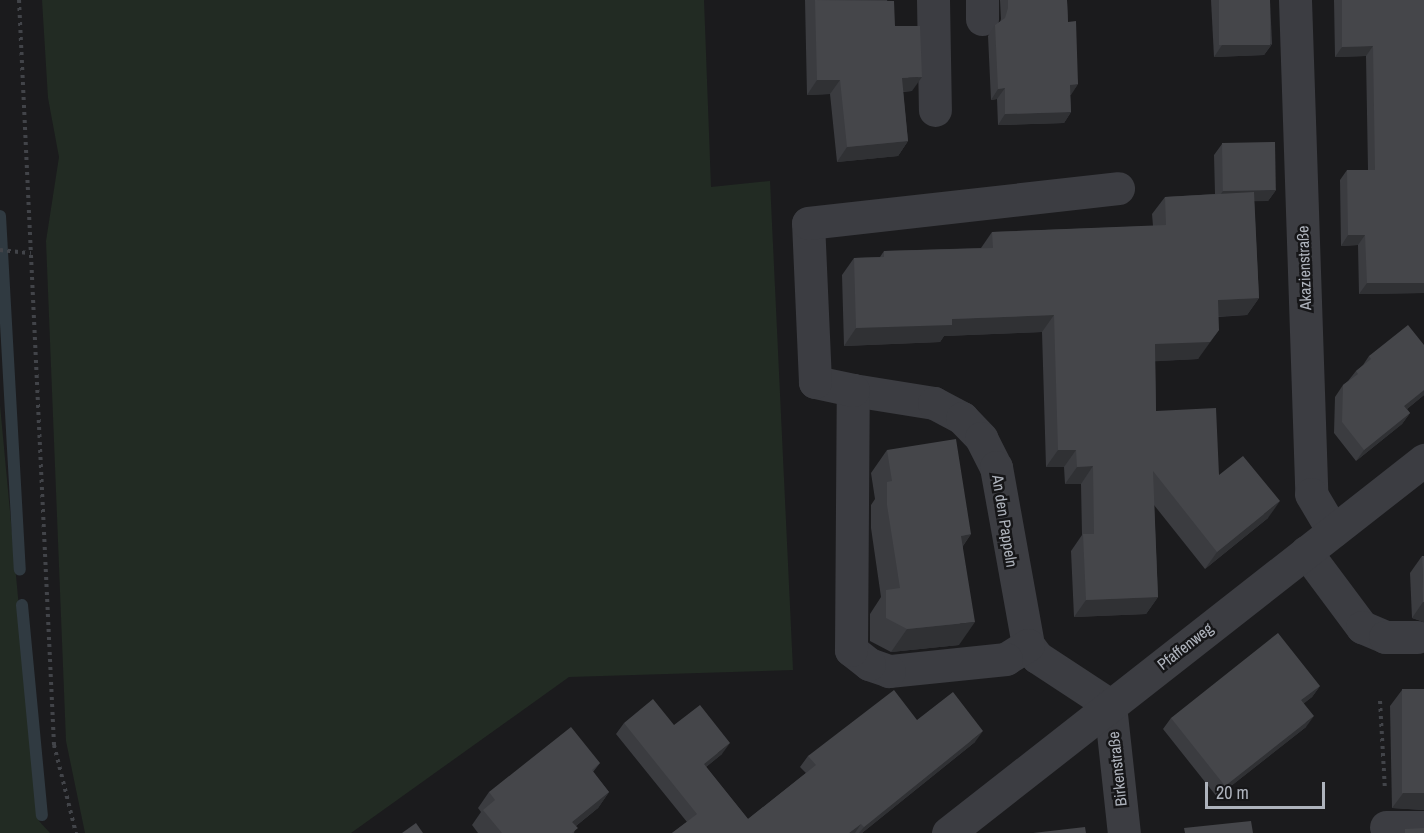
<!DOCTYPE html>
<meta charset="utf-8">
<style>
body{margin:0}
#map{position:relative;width:1424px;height:833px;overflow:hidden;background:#1b1b1d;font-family:"Archivo Narrow",sans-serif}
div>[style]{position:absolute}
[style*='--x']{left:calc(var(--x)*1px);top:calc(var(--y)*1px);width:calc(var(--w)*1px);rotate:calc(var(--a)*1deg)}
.green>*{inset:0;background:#222b23}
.stream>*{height:12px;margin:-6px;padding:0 6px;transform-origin:6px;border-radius:6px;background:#303a41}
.path>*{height:4px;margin-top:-2px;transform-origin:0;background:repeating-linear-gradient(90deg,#424449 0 3px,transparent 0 7.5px)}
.minor>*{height:33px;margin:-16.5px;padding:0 16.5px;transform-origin:16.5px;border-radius:16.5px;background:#3c3d42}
.wall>*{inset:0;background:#3b3c40}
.shaded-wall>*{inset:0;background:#303134}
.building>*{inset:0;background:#45464a;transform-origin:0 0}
span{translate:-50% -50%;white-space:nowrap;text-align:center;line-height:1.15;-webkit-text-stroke:5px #161618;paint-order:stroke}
.street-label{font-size:16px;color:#aeb3bc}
.scale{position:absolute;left:1205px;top:782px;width:120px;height:27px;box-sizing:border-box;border:3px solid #aeb3bc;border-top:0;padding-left:8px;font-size:18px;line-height:21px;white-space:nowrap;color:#aeb3bc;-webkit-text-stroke:4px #161618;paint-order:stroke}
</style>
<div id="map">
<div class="green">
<div style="clip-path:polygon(42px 0,704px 0,711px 187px,770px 181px,793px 670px,569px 677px,351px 833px,85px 833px,66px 741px,46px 241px,59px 157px,48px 98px)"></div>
<div style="clip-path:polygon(0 405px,39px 821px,50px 833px,0 833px)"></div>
</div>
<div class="stream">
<div style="--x:0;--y:216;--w:354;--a:86.8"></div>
<div style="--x:22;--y:605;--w:211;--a:84.6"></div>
</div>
<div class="path">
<div style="--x:19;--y:0;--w:746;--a:87.31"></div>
<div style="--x:54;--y:745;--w:91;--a:76"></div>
<div style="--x:0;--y:250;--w:31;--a:6"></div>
<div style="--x:1380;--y:701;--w:89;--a:86.8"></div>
</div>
<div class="minor">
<div style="--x:933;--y:0;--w:110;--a:89"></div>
<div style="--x:1295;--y:0;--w:494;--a:88.1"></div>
<div style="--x:1311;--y:494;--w:43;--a:59.3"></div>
<div style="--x:982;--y:19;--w:19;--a:-90"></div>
<div style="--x:853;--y:390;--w:82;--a:9.1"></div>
<div style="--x:934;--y:403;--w:32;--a:28"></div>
<div style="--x:962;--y:418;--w:28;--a:46"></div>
<div style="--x:981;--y:438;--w:33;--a:63"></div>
<div style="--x:996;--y:467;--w:181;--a:79.8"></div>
<div style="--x:1028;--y:645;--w:15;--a:53"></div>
<div style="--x:1037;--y:657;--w:87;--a:33.3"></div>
<div style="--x:1110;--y:705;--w:129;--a:83.8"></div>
<div style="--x:1306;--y:552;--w:94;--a:53.3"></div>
<div style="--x:1362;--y:627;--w:25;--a:23"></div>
<div style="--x:1385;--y:637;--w:32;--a:0"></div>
<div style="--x:1028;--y:645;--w:26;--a:148"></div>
<div style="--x:1006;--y:659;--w:118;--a:174.1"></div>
<div style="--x:889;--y:671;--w:21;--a:-161"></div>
<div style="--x:869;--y:664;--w:23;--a:-142"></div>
<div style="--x:851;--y:650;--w:260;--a:-89.6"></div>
<div style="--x:853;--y:390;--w:39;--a:-168"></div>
<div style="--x:815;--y:382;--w:159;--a:-92.5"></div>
<div style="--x:808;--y:223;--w:312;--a:-6.4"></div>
<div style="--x:1386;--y:827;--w:38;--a:0"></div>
<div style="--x:948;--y:833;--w:605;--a:-38.08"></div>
</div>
<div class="wall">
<div style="clip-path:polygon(805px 0,887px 0,912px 91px,903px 92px,908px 141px,898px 156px,837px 162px,830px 94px,807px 95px)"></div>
<div style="clip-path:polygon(1000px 0,1067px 0,1068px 22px,1078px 84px,1070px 95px,1071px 112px,1064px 123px,998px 125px,997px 99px,991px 100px,988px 36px,995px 25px,1000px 22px,1001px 19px)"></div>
<div style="clip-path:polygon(1211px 0,1270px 0,1272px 44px,1264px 55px,1214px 57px)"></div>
<div style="clip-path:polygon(1334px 0,1424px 0,1424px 293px,1359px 294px,1358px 245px,1341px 246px,1340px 180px,1347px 170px,1368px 170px,1366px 56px,1335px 57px)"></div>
<div style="clip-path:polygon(1222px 144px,1276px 190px,1268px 201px,1254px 201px,1259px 298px,1247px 315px,1218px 317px,1198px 359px,1155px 361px,1156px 411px,1219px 475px,1268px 518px,1205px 569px,1154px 505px,1158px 597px,1146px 614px,1074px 617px,1071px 551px,1082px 535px,1081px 484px,1065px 484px,1064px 467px,1046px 467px,1042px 332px,944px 336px,940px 342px,844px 346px,842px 275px,854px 258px,880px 257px,884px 251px,981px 248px,992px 232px,1153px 226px,1152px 214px,1165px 197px,1215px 194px,1214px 155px)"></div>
<div style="clip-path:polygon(1424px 345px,1424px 395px,1407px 409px,1410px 413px,1402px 424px,1356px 461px,1334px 433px,1335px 397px,1343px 385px,1348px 381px,1356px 371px,1363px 365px,1369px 356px)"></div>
<div style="clip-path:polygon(887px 450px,971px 534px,963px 546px,959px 645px,891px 652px,870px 641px,870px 614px,881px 597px,871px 528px,871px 505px,875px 499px,871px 473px)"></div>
<div style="clip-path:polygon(1422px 556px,1424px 622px,1412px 618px,1410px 573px)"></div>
<div style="clip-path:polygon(1320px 686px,1312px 697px,1304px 703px,1306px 727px,1217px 797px,1163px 729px,1171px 718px)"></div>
<div style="clip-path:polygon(1424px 689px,1424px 810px,1392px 808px,1390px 706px,1402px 690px)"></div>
<div style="clip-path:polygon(917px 720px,975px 742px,862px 833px,672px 833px,687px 822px,616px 734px,624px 723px,722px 754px,706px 767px,748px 819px,806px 773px,800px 767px,808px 756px)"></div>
<div style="clip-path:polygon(600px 763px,593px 772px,609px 792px,598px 808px,576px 826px,574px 833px,478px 833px,472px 825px,481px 812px,478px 808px,489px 792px)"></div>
</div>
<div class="shaded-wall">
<div style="clip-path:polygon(1272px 44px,1264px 55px,1214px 57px,1222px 45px)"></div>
<div style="clip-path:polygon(1373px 46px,1366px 56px,1335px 57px,1342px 47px)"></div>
<div style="clip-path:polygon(922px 77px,912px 91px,892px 92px,902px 78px)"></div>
<div style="clip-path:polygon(817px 80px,840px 80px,830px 94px,807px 95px)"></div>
<div style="clip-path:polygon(1078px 84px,1071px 95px,1062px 96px,1070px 85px)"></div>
<div style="clip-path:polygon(1005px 88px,997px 99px,991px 100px,998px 89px)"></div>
<div style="clip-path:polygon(1071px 112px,1064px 123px,998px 125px,1005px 114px)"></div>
<div style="clip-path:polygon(908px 141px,898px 156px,837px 162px,847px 147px)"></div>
<div style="clip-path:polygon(1276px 190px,1268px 201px,1215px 202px,1223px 191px)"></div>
<div style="clip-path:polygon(1348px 235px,1365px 235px,1358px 245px,1341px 246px)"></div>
<div style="clip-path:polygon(1367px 283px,1424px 283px,1424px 293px,1359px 294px)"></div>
<div style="clip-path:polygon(1259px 298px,1247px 315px,1206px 317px,1218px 300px)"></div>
<div style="clip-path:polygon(1054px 315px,1042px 332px,944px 336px,940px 342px,844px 346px,856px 328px,952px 319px)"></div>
<div style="clip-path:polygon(1219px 330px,1198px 359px,1143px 362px,1155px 344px)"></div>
<div style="clip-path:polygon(1424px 390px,1424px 395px,1397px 417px,1404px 406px)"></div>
<div style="clip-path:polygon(1410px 413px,1402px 424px,1356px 461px,1364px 450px)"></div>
<div style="clip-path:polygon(1058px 450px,1076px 450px,1064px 467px,1046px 467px)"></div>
<div style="clip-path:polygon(1093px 466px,1081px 484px,1065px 484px,1077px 467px)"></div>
<div style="clip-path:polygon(1280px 501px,1268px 518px,1205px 569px,1217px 552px)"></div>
<div style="clip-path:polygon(971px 534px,954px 558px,961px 536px)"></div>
<div style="clip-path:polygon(1158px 597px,1146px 614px,1074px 617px,1086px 600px)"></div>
<div style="clip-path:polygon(1423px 602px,1424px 602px,1424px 622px,1412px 618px)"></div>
<div style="clip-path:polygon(975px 622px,959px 645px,891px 652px,907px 629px)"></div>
<div style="clip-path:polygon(1320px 686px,1312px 697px,1293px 712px,1301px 700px)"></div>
<div style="clip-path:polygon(1314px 716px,1306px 727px,1217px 797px,1225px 786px)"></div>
<div style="clip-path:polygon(983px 731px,975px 742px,862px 833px,859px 833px,864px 827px)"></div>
<div style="clip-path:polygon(730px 743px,722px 754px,696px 775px,704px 764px)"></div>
<div style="clip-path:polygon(609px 792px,598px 808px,567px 833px,572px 822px)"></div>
<div style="clip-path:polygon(1404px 792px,1424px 793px,1424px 810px,1392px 808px)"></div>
<div style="clip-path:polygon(861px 824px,855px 833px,849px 833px)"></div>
</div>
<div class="building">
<div style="clip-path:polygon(815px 0,894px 1px,895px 26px,920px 26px,922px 77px,902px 78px,908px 141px,847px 147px,840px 80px,817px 80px)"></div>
<div style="clip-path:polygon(1008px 0,1067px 0,1068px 22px,1076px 21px,1078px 84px,1070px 85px,1071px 112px,1005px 114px,1005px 88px,998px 89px,995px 25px,1005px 18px,1008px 8px)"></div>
<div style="left:1219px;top:0;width:51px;height:45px"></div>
<div style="clip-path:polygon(1342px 0,1424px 0,1424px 283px,1367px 283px,1365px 235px,1348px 235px,1347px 170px,1375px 170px,1373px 46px,1342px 47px)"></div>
<div style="left:1275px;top:142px;width:48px;height:53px;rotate:89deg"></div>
<div style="clip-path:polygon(1254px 192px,1259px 298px,1218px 300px,1219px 330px,1210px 342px,1155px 344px,1156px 411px,1216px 408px,1219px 475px,1243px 456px,1280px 501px,1217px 552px,1153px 471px,1158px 597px,1086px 600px,1083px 534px,1094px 534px,1093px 466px,1077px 467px,1076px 450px,1058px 450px,1054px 315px,952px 319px,952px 325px,856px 328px,854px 258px,884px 257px,884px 251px,993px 248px,992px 232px,1166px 225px,1165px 197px)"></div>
<div style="clip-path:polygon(1408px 325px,1424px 345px,1424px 390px,1404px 406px,1410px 413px,1364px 450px,1342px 422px,1343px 385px,1358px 374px,1356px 371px,1371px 359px,1369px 356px)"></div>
<div style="clip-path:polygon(956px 439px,971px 534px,961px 536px,975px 622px,907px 629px,886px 618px,886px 590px,900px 588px,887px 505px,887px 482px,892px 481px,887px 450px)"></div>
<div style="clip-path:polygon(1422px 556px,1424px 556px,1424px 602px,1423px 602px)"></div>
<div style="clip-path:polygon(1278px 633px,1320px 686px,1301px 700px,1314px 716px,1225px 786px,1171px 718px)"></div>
<div style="left:1424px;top:689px;width:104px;height:22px;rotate:90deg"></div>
<div style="clip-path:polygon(894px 690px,917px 720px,953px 692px,983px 731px,864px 827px,861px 824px,849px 833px,672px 833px,697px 814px,624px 723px,653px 699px,674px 725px,700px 705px,730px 743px,704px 764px,748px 819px,816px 765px,808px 756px)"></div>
<div style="clip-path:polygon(571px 727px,600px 763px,592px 770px,609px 792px,572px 822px,578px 828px,572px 833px,502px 833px,483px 810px,495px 800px,489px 792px)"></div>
<div style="clip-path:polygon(1251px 821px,1253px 833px,1185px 833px,1184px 828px)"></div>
<div style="clip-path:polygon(416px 823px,423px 833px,402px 833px)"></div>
<div style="clip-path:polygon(1085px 827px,1086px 833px,1033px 833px)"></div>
<div style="clip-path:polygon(1424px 828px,1424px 833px,1405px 833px,1405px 829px)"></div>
</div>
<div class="street-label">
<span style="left:1304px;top:268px;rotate:-92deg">Akazienstraße</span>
<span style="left:1005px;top:521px;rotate:81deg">An den Pappeln</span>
<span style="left:1185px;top:646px;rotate:-38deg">Pfaffenweg</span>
<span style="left:1117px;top:769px;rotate:-96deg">Birkenstraße</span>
</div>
<div class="scale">20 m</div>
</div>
